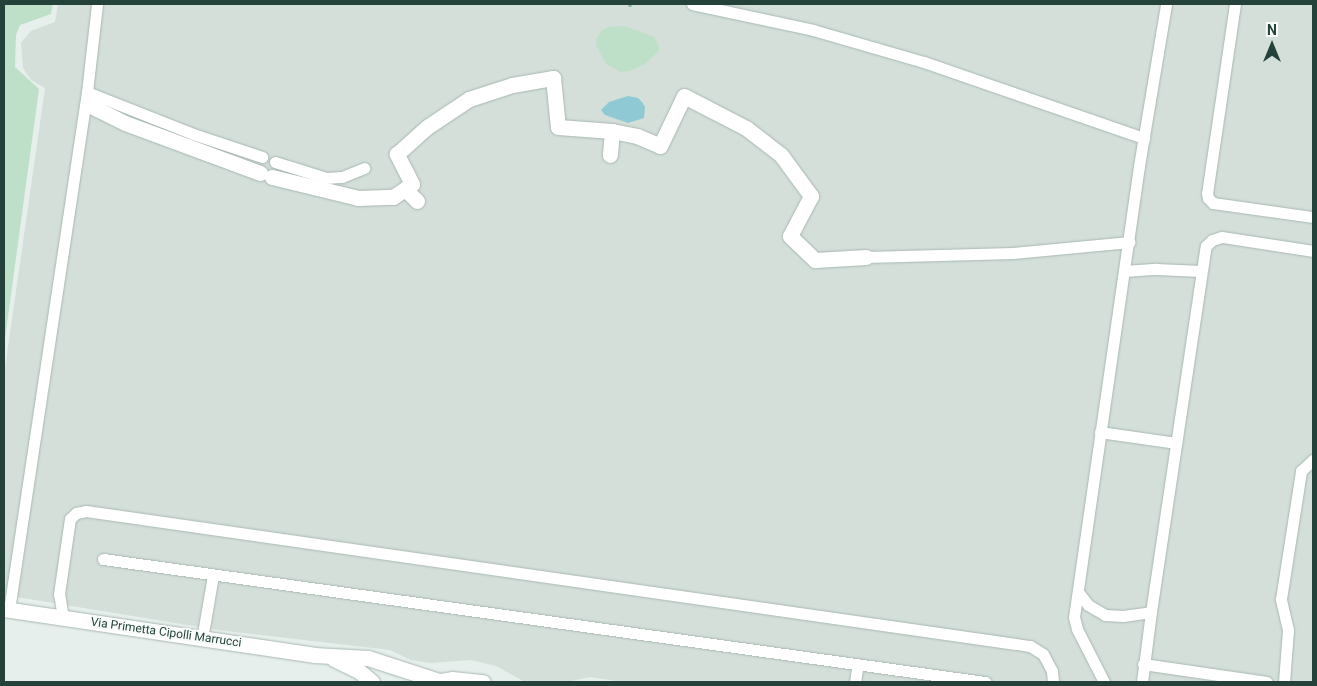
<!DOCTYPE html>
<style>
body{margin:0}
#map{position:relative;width:1317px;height:686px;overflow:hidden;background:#e6efeb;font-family:Roboto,sans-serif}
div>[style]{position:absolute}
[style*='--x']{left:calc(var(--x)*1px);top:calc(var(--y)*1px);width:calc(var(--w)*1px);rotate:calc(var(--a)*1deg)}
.built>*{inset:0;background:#d4dfda}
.green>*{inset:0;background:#bfe0c8}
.water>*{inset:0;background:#8ec9d4}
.path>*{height:3px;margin-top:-1.5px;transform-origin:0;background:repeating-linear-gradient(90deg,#86b3a5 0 2.5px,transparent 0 6.5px)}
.roads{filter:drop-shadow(0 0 1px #a8b8b2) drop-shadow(0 0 1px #a8b8b2)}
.service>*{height:11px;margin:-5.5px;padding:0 5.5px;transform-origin:5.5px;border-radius:5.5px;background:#fff}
.pedestrian>*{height:15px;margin:-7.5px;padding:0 7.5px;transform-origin:7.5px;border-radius:7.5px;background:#fff}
.minor>*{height:15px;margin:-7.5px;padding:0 7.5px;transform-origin:7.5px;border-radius:7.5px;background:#fff}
span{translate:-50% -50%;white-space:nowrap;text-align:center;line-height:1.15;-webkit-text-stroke:4px #f7fbf9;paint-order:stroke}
.street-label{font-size:12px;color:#24423a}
.frame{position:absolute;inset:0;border:5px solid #24423a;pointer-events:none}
.north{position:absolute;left:1247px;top:20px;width:50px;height:50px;-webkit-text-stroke:4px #f7fbf9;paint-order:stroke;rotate:0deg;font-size:14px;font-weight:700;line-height:20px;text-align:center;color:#24423a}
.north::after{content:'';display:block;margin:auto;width:18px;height:22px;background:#24423a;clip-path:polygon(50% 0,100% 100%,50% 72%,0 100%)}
</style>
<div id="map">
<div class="built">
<div style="clip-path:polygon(58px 4px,1313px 4px,1313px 682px,623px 682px,590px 677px,567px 682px,525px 682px,496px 666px,471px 660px,430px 663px,411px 660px,390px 650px,218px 630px,4px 595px,4px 375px,45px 88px,31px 80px,23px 68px,21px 43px,31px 31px,55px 22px)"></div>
</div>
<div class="green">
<div style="clip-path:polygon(4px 4px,53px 4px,51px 14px,20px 25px,16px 35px,15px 67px,39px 89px,4px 346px)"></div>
<div style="clip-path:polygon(625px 26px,654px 37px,659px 46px,659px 51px,645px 64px,630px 71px,620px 72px,606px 64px,596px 45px,597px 38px,602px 30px,609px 27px)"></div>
</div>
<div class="water">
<div style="clip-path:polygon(628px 96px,638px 98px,642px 102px,645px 107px,644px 118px,628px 123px,605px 115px,601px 110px,609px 102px)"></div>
</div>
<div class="path">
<div style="--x:630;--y:7;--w:3;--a:-90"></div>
</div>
<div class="roads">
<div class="service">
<div style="--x:692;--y:4;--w:124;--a:12.1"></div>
<div style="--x:813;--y:30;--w:116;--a:16.1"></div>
<div style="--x:924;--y:62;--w:233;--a:19.1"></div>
<div style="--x:1235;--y:4;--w:191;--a:98.4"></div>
<div style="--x:1207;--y:193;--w:5;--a:79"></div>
<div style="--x:1208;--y:198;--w:7;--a:45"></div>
<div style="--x:1213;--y:203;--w:101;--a:8"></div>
<div style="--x:87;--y:92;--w:114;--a:21.6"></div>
<div style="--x:193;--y:134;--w:73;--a:18.4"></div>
<div style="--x:275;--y:162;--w:53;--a:17.4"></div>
<div style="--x:326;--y:178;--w:16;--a:-4"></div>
<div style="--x:342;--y:177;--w:24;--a:-22"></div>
<div style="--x:866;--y:257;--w:147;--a:-1.6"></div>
<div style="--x:1013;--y:253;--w:117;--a:-5.4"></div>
<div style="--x:1124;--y:271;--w:32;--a:-4"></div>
<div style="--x:1156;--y:269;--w:45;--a:2.5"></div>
<div style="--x:1100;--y:432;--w:77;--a:8.2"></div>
<div style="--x:103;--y:559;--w:891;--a:7.94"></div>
<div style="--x:1078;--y:592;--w:16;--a:52"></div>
<div style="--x:1088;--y:605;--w:20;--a:30"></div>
<div style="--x:1105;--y:615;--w:18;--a:3"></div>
<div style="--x:1123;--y:616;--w:28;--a:-8"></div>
<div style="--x:9;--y:610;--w:524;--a:-81.44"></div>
<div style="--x:87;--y:92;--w:89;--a:-83.5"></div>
<div style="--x:63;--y:618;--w:24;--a:-99"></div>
<div style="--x:59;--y:594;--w:76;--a:-81.7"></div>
<div style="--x:70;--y:519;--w:8;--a:-45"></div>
<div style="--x:76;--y:513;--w:10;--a:-11"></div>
<div style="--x:86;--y:511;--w:954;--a:8.14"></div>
<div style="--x:1030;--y:646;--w:15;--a:32"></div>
<div style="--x:1043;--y:654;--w:19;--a:62"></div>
<div style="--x:1052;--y:671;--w:11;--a:85"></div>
<div style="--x:202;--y:639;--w:65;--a:-80.2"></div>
<div style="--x:1143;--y:664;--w:125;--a:8.3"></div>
<div style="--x:855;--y:682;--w:18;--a:-81"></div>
<div style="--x:1104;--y:682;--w:59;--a:-117"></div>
<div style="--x:1077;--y:629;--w:12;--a:-104"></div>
<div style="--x:1074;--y:617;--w:456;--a:-81.8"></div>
<div style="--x:1139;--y:166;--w:164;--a:-80.5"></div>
<div style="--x:1142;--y:682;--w:71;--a:-82.7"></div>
<div style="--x:1151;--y:612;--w:370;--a:-81.5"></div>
<div style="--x:1206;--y:246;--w:8;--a:-45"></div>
<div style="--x:1212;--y:240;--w:10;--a:-17"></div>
<div style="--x:1222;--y:237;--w:92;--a:8.7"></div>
<div style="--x:1284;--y:682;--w:52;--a:-85.6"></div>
<div style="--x:1288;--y:630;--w:32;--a:-103"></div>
<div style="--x:1281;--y:599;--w:130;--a:-81.1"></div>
<div style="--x:1301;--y:471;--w:16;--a:-43"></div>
</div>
<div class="pedestrian">
<div style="--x:89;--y:105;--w:40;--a:26.6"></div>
<div style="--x:125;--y:123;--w:144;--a:20.3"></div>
<div style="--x:612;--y:131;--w:25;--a:11"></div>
<div style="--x:637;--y:136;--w:25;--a:23"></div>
<div style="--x:660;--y:146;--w:55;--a:-64.4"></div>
<div style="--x:684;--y:96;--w:70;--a:27.3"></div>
<div style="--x:746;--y:128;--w:44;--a:37.6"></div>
<div style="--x:781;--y:155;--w:51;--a:53.8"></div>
<div style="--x:811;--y:196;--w:45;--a:117.7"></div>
<div style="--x:790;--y:236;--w:35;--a:44"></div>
<div style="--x:815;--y:260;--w:51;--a:-3.4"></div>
<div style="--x:272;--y:177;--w:89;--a:13.7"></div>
<div style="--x:358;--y:198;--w:35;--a:-2"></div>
<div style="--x:393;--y:197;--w:23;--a:-34"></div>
<div style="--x:412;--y:184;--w:34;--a:-117"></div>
<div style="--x:397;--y:154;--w:40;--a:-42"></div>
<div style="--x:427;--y:127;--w:50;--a:-33.7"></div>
<div style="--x:469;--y:99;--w:45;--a:-18"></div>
<div style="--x:512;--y:85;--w:42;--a:-9.7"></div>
<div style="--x:553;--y:78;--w:49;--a:84.2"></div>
<div style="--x:558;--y:127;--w:54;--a:4.2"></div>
<div style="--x:612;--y:131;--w:24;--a:95"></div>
<div style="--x:405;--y:189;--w:17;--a:45"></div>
</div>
<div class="minor">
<div style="--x:4;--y:609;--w:313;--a:8.4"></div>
<div style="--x:314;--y:655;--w:54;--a:3.2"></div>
<div style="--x:368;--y:658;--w:75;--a:17.9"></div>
<div style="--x:334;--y:659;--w:28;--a:26"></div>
<div style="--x:359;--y:671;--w:17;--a:40"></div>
<div style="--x:434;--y:682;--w:18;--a:-9"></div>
<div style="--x:452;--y:679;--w:31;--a:6"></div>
</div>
</div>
<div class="street-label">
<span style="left:166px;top:633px;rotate:8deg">Via Primetta Cipolli Marrucci</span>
</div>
<div class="frame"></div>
<div class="north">N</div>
</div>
